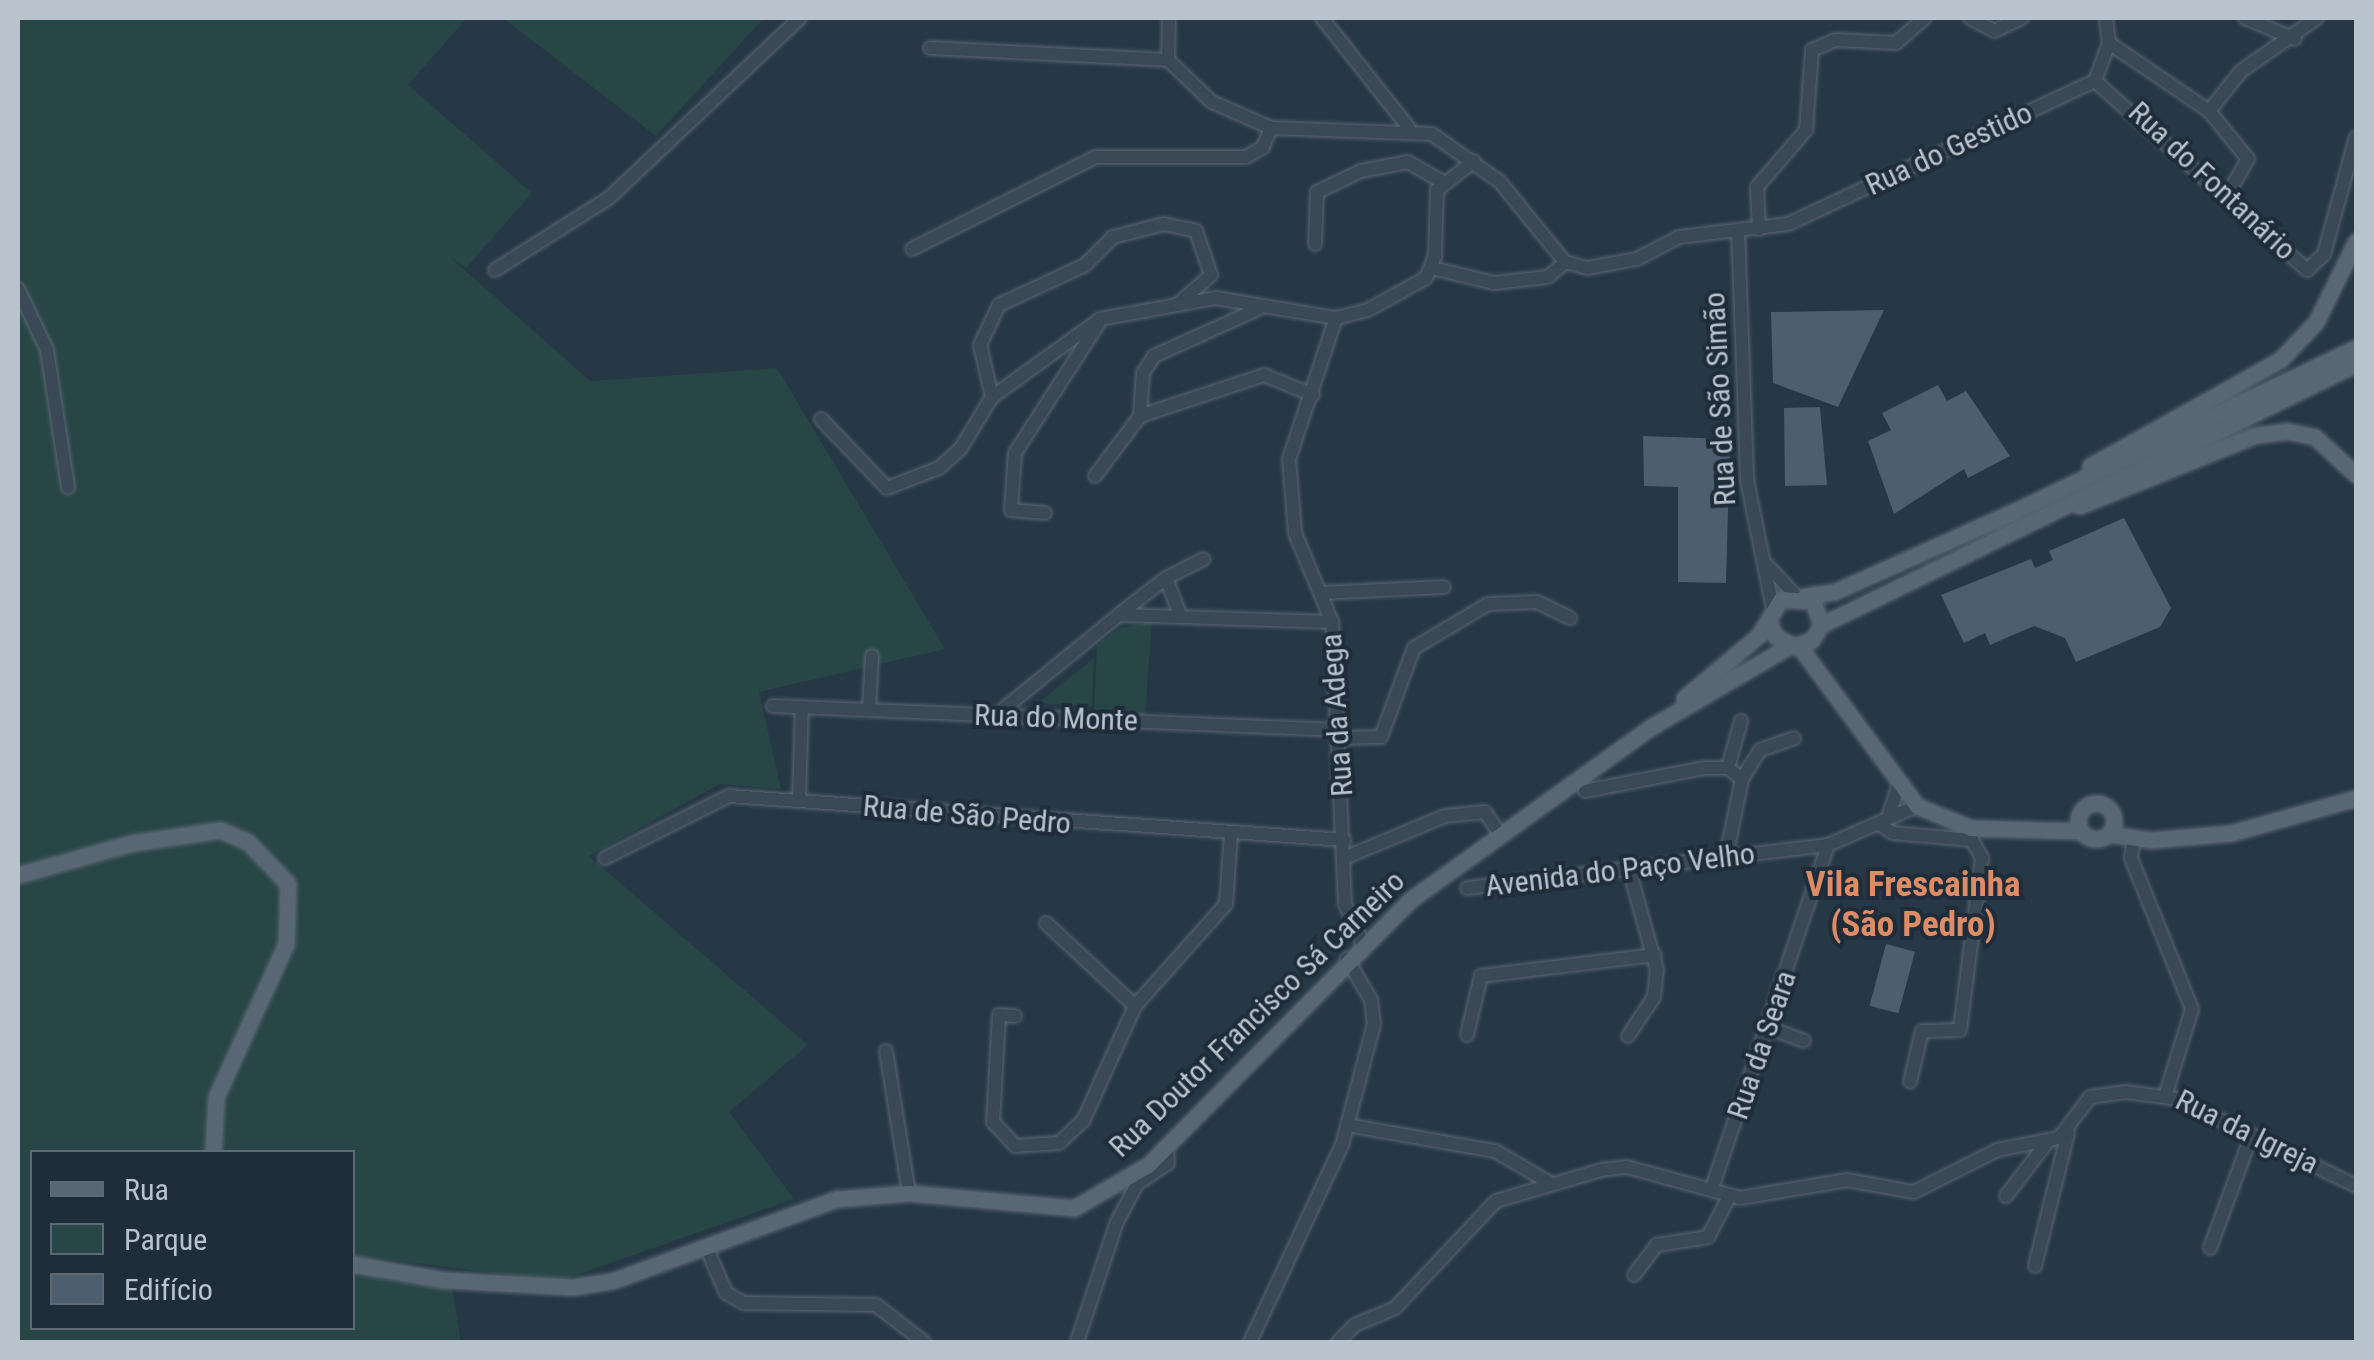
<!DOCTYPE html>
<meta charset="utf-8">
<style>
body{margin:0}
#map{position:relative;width:2374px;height:1360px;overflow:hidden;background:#263745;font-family:"Roboto Condensed",sans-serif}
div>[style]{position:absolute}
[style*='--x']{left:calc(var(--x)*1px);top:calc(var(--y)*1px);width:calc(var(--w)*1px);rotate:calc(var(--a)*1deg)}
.green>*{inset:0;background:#284646}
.building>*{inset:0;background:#4d5e6f;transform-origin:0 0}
.roads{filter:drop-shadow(0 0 2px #596672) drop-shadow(0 0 2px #596672)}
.minor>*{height:12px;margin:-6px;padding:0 6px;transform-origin:6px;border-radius:6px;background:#3b4855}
.major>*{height:15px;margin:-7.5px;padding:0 7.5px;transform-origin:7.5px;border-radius:7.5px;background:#596775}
.major>.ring{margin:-7.5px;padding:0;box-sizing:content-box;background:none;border:15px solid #596775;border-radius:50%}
span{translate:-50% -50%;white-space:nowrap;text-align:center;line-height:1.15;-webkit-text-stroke:8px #1f2d3a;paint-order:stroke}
.street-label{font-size:30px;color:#b9c3ce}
.quarter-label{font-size:35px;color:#dd8c65;font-weight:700}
.frame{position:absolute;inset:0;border:20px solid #b9c3ce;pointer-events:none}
.legend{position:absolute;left:30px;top:1150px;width:325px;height:180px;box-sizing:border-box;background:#1f2d3a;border:2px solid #5d6975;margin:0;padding:12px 18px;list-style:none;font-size:30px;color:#b9c3ce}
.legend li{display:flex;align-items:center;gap:20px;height:50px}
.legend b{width:50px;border:2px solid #5d6975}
</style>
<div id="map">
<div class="green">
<div style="clip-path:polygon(evenodd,18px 18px,467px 18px,408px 85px,532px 193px,466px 268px,450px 257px,590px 381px,777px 368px,945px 649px,759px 692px,781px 789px,720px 784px,589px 856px,808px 1045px,729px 1112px,794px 1199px,559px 1281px,384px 1259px,381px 1279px,452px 1287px,461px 1342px,18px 1342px,18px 18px,32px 1152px,352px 1152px,352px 1328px,32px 1328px,32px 1152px)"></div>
<div style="clip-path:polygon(503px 18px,764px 18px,656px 136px)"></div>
<div style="clip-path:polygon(1152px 622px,1145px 715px,1094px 712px,1097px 645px,1120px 628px)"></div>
<div style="clip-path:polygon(1094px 658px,1092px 707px,1037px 703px,1042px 700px)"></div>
</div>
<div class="building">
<div style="clip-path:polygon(1884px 310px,1838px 407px,1773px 383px,1771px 312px)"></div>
<div style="clip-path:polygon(1938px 385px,1947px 401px,1966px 391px,2010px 456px,1968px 478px,1964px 469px,1894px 514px,1868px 441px,1891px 430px,1882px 413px)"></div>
<div style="clip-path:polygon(1820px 407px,1827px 485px,1785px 486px,1784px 408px)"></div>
<div style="clip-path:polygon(1643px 436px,1730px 439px,1726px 583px,1678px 582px,1678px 487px,1644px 486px)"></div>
<div style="clip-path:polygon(2124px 518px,2171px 608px,2160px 627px,2076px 662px,2065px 638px,2034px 626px,1990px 645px,1985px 633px,1964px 643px,1941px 595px,2031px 559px,2035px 568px,2053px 560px,2049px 551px)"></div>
<div style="left:1886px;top:944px;width:30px;height:64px;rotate:15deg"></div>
</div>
<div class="roads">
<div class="minor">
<div style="--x:1169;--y:18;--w:42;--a:91.4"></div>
<div style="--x:1168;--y:60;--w:61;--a:43.7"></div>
<div style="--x:1212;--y:102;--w:64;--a:23.8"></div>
<div style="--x:1271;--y:128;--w:161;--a:2.1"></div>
<div style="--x:1432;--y:134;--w:83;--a:35.2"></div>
<div style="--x:1500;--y:182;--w:103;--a:50.9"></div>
<div style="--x:1565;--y:262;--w:23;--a:15"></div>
<div style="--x:1587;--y:268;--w:51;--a:-10.2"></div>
<div style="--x:1637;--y:259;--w:47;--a:-27.6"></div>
<div style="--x:1679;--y:237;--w:110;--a:-6.8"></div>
<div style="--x:1788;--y:224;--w:339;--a:-25"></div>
<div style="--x:2095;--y:81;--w:40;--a:-69.8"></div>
<div style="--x:2109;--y:43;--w:25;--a:-97"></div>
<div style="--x:1322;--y:18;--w:140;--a:51.7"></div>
<div style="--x:1970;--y:18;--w:27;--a:28"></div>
<div style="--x:1994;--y:31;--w:31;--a:-25"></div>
<div style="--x:2245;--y:18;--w:54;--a:22.8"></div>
<div style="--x:2109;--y:43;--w:121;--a:34.2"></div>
<div style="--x:2209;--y:111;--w:62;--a:50.9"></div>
<div style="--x:2248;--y:159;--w:46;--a:119.9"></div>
<div style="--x:930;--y:48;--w:238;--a:2.9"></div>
<div style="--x:2095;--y:81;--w:284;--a:41.7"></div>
<div style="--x:2307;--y:270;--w:23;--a:-43"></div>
<div style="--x:2324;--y:254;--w:121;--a:-74.7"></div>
<div style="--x:2209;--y:111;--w:51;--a:-51.3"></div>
<div style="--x:2241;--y:71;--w:93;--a:-34.9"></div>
<div style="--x:1759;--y:229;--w:42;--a:-92.7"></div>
<div style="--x:1757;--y:187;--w:75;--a:-49.3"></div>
<div style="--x:1806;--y:130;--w:80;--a:-85.7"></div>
<div style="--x:1812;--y:50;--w:26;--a:-23"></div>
<div style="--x:1836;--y:40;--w:60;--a:2.9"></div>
<div style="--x:1896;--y:43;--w:38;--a:-41"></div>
<div style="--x:1738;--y:230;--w:250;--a:87.9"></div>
<div style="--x:1747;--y:480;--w:132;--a:78.6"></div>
<div style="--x:1315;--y:244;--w:52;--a:-87.8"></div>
<div style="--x:1317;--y:192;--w:49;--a:-25.5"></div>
<div style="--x:1361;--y:171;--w:48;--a:-10.8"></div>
<div style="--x:1408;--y:162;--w:39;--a:30"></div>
<div style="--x:912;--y:249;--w:206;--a:-26.6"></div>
<div style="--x:1096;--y:157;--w:150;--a:0"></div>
<div style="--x:1246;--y:157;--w:20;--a:-30"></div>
<div style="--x:1263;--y:147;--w:21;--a:-67"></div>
<div style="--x:1432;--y:268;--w:64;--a:13.6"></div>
<div style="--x:1494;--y:283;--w:54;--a:-6.3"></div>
<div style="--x:1548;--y:277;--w:23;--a:-41"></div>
<div style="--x:495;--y:270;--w:135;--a:-32.3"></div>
<div style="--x:609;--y:198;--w:262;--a:-43.3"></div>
<div style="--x:18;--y:289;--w:68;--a:64.6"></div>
<div style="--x:47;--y:350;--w:139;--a:81.3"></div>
<div style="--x:992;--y:397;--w:53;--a:-103"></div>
<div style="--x:980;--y:345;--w:44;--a:-64.6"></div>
<div style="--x:999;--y:305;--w:95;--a:-24.9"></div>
<div style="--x:1085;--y:265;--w:40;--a:-45"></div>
<div style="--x:1113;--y:237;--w:53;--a:-14.3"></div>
<div style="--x:1164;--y:224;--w:33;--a:12"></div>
<div style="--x:1196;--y:231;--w:46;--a:71.2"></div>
<div style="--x:1211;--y:275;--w:45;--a:138.6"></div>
<div style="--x:1140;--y:416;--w:131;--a:-18.3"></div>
<div style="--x:1264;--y:375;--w:53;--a:22.2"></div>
<div style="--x:821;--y:419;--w:95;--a:46.3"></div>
<div style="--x:887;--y:488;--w:56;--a:-21"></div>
<div style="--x:939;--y:468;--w:30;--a:-42"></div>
<div style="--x:961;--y:448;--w:60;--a:-58.7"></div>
<div style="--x:992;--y:397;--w:133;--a:-35.8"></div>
<div style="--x:1100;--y:319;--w:118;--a:-10.3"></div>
<div style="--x:1216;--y:298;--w:122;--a:9.5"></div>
<div style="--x:1095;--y:476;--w:75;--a:-53.1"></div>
<div style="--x:1140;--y:416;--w:43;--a:-86"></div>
<div style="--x:1143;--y:373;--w:20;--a:-57"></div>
<div style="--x:1154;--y:356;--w:114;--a:-24.3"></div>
<div style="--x:1045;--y:513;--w:34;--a:-175"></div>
<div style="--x:1011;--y:510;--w:57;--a:-86"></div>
<div style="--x:1015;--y:453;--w:153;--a:-57.2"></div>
<div style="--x:1768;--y:566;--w:40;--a:47"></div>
<div style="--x:1166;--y:578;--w:42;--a:-26.6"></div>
<div style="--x:1321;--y:593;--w:123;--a:-2.8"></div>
<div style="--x:1121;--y:613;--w:57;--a:-37.9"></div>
<div style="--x:1166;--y:578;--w:40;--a:69"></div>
<div style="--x:773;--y:706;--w:566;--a:2.43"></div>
<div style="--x:869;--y:710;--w:54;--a:-86.8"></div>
<div style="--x:995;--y:716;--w:160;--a:-39.2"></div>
<div style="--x:1119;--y:615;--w:213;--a:1.9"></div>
<div style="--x:1340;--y:738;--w:41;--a:-1.4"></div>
<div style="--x:1381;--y:737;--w:95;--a:-69.7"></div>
<div style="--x:1414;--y:648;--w:86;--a:-30.7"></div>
<div style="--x:1488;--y:604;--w:49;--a:-2.3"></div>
<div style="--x:1537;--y:602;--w:37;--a:26"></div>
<div style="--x:1728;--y:768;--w:49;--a:-74.5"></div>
<div style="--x:1585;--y:791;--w:122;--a:-10.9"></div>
<div style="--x:1705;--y:768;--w:23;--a:0"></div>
<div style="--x:1728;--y:768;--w:18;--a:38"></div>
<div style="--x:799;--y:800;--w:93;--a:-88.2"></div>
<div style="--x:1888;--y:818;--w:32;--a:-72"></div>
<div style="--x:1879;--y:824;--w:17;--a:33"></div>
<div style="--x:1893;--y:833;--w:79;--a:5.1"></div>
<div style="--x:1972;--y:840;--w:21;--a:61"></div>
<div style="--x:1982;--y:858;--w:173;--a:97.3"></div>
<div style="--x:1960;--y:1030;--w:38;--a:178"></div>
<div style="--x:1922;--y:1031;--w:52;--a:103.2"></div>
<div style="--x:2134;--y:838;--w:20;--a:99"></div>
<div style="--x:2131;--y:858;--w:163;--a:68"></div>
<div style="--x:2192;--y:1009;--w:92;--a:107.1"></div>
<div style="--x:1726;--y:857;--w:80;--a:-78.4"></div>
<div style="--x:1742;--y:779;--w:34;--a:-58"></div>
<div style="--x:1760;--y:750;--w:36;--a:-19"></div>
<div style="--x:605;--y:858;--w:139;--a:-26.6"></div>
<div style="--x:729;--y:796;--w:617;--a:4.09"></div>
<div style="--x:1344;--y:858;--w:109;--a:-22.6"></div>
<div style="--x:1445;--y:816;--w:40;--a:-5.7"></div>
<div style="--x:1485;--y:812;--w:27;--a:56"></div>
<div style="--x:1467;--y:888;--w:364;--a:-6.8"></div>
<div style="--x:1828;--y:845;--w:97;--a:-23.7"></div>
<div style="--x:1046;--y:923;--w:122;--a:43"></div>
<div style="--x:1362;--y:942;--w:42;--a:-114.1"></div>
<div style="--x:1345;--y:904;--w:282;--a:-92.6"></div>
<div style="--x:1332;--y:622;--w:96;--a:-112.6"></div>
<div style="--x:1295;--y:533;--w:74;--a:-94.6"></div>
<div style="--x:1289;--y:459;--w:149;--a:-71.6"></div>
<div style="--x:1336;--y:318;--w:33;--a:-14"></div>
<div style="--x:1368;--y:310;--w:66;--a:-28.9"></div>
<div style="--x:1426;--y:278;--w:24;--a:-68"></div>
<div style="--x:1435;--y:256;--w:66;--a:-88.3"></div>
<div style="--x:1437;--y:190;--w:47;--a:-38.1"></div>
<div style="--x:1015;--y:1016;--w:16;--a:-176"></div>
<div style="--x:999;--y:1015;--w:107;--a:93.2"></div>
<div style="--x:993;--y:1122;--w:33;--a:47"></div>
<div style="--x:1015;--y:1146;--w:44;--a:-3.9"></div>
<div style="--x:1059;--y:1143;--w:33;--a:-43"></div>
<div style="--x:1083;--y:1121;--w:126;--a:-65.7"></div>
<div style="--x:1135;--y:1006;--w:137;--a:-48.3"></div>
<div style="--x:1226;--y:904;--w:70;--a:-85.9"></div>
<div style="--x:1769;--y:1028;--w:37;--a:20"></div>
<div style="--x:1467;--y:1035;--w:61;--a:-76.7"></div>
<div style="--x:1481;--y:976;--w:175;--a:-6.9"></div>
<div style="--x:1628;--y:1036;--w:47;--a:-56.3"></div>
<div style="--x:1654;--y:997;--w:27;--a:-84"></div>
<div style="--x:1657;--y:970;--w:105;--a:-105.5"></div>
<div style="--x:886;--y:1051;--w:144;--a:80.8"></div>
<div style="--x:1347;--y:1125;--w:150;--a:10"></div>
<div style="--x:1495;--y:1151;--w:66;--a:30.1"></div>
<div style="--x:1712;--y:1188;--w:362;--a:-71.3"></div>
<div style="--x:2006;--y:1196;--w:69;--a:-52.6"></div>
<div style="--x:2210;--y:1248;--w:121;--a:-69.8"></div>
<div style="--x:707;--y:1249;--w:48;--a:66.6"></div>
<div style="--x:726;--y:1293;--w:21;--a:29"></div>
<div style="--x:744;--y:1303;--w:132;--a:0.9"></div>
<div style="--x:876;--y:1305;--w:61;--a:37.6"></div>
<div style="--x:2035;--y:1266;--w:137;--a:-76.1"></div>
<div style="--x:1634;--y:1275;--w:38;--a:-53"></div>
<div style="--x:1657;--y:1245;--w:52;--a:-8.9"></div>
<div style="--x:1708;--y:1237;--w:47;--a:-62.4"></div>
<div style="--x:1077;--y:1342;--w:126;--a:-71.6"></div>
<div style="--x:1117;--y:1222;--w:43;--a:-62.2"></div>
<div style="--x:1137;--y:1184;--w:37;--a:-34"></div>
<div style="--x:1168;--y:1163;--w:16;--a:-94"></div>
<div style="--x:1250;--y:1342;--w:217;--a:-65"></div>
<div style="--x:1342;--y:1145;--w:125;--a:-75.2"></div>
<div style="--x:1374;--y:1024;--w:24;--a:-97"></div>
<div style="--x:1371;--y:1000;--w:48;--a:-120.3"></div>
<div style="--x:1338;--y:1342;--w:24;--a:-45"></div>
<div style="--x:1355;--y:1325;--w:43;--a:-23"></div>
<div style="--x:1395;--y:1308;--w:147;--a:-46.7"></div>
<div style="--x:1496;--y:1201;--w:109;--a:-16.4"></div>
<div style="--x:1601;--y:1170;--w:26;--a:-7"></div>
<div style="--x:1627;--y:1167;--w:117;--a:15.3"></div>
<div style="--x:1740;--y:1198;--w:109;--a:-9.5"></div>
<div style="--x:1847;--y:1180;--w:68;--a:10.2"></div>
<div style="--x:1914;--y:1192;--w:93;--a:-26.8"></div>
<div style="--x:1997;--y:1150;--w:63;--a:-11"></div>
<div style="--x:2059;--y:1138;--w:51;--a:-52.9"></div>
<div style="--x:2090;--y:1097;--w:36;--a:-8"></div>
<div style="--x:2126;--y:1092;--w:51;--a:7.8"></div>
<div style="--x:2177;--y:1099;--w:199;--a:25.9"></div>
</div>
<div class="major">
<div style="--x:2090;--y:466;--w:218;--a:-29.2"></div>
<div style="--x:2280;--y:360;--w:52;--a:-46.5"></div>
<div style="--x:2316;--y:322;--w:90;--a:-63.7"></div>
<div style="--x:2079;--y:506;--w:191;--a:-21.9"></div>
<div style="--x:2256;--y:435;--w:31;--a:-7"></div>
<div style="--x:2287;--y:431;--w:29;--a:12"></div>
<div style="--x:2315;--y:437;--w:56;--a:42.8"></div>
<div style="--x:1805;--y:596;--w:29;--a:-8"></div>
<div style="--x:1834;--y:592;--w:196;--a:-24.1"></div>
<div style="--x:2013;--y:512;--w:380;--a:-25.6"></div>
<div style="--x:1821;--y:625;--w:595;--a:-26.01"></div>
<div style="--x:1799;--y:646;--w:199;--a:53.6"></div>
<div style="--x:1917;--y:806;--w:58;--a:22.2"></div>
<div style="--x:1971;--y:828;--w:110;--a:1.6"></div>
<div style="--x:1684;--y:698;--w:98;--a:-40"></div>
<div style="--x:1759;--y:635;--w:42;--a:-58.6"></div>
<div style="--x:1781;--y:599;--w:32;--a:4"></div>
<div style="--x:1813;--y:601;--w:25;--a:72"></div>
<div style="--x:1821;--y:625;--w:17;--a:121"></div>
<div style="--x:1812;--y:640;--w:19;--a:162"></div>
<div style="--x:1794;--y:646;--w:21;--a:-152"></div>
<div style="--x:1775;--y:636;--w:17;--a:-111"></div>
<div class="ring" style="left:2078px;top:803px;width:21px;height:21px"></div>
<div style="--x:2108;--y:834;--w:43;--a:7.9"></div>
<div style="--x:2151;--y:840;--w:80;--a:-5"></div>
<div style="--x:2231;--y:833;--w:130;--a:-15.6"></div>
<div style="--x:18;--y:875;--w:118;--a:-15.7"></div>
<div style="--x:132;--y:843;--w:89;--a:-8.4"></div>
<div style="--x:220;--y:830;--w:30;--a:23"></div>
<div style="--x:248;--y:842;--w:58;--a:46.4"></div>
<div style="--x:288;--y:884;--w:60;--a:91.9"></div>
<div style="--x:286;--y:944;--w:168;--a:114.6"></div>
<div style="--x:216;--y:1097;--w:55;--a:93.1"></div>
<div style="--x:352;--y:1264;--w:94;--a:9.8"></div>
<div style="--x:445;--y:1280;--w:128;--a:3.1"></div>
<div style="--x:573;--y:1287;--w:39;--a:-9"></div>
<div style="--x:612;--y:1281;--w:239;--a:-20.1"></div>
<div style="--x:836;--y:1199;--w:73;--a:-4.7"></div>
<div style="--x:909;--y:1193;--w:166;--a:5.2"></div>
<div style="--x:1074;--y:1208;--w:86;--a:-30.2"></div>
<div style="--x:1148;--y:1165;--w:373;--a:-45.3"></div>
<div style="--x:1410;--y:900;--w:297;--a:-35.7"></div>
<div style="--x:1651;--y:727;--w:160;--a:-30.4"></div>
</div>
</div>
<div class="street-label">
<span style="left:1949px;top:149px;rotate:-25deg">Rua do Gestido</span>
<span style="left:2212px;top:181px;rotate:43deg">Rua do Fontanário</span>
<span style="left:1720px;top:399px;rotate:-93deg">Rua de São Simão</span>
<span style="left:1337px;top:715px;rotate:-94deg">Rua da Adega</span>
<span style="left:1056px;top:718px;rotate:2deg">Rua do Monte</span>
<span style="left:967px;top:815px;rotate:5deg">Rua de São Pedro</span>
<span style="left:1620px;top:870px;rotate:-7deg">Avenida do Paço Velho</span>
<span style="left:1257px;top:1014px;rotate:-44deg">Rua Doutor Francisco Sá Carneiro</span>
<span style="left:1762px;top:1045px;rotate:-71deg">Rua da Seara</span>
<span style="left:2247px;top:1132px;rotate:26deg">Rua da Igreja</span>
</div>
<div class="quarter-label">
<span style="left:1913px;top:905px">Vila Frescainha<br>(São Pedro)</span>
</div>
<div class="frame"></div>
<ul class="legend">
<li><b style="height:12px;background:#596775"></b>Rua</li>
<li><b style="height:28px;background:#284646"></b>Parque</li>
<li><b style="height:28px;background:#4d5e6f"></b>Edifício</li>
</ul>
</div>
